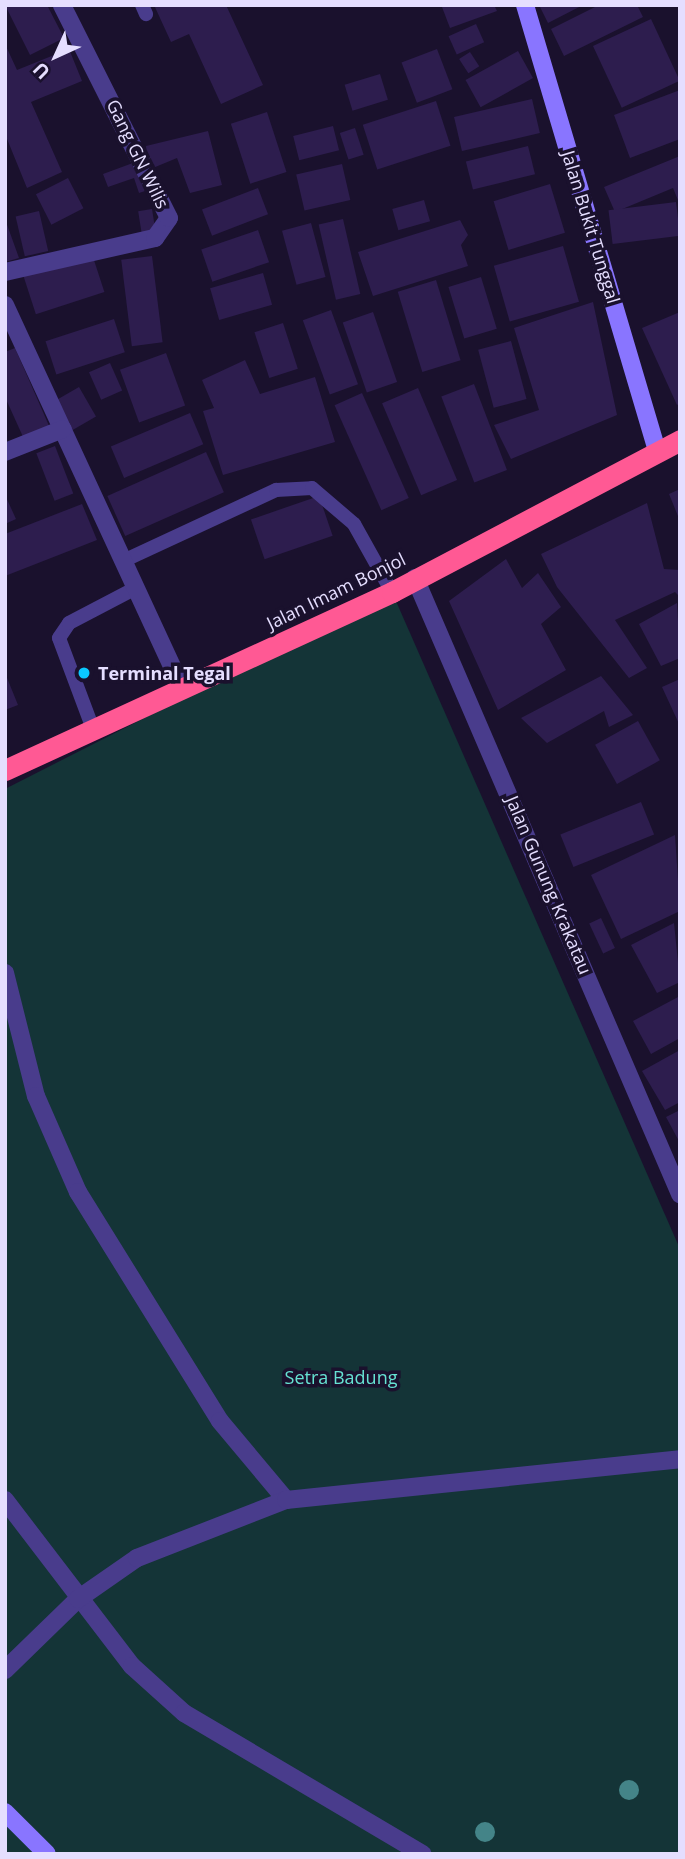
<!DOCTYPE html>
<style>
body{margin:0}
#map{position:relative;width:685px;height:1859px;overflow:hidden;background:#1a112d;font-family:"Open Sans",sans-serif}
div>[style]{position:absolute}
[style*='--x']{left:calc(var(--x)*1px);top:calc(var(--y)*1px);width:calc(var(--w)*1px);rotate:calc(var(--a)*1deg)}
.green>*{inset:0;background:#143437}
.building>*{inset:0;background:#2d1d4e;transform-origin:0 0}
.lane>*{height:14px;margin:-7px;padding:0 7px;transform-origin:7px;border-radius:7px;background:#493c8c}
.street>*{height:18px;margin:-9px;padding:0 9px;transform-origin:9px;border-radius:9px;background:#493c8c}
.secondary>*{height:18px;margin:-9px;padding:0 9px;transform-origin:9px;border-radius:9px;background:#8975ff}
.highway>*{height:21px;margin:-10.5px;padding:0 10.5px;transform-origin:10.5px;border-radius:10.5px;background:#ff5994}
.trees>*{width:20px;height:20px;margin:-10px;border-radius:50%;background:#448488}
.dots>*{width:19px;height:19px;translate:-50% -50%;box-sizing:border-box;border:4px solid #1a112d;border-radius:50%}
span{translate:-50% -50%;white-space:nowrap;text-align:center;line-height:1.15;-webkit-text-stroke:7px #1a112d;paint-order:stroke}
.street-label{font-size:18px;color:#e5deff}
.poi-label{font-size:18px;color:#e5deff;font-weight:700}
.left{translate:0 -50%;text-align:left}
.park-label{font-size:18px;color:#66e3d3}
.frame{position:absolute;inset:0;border:7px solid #e5deff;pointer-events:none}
.north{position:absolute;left:21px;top:21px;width:70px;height:70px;-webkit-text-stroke:5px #1a112d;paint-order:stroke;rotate:225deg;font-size:19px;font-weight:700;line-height:28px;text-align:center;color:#e5deff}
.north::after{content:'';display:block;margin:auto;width:24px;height:32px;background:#e5deff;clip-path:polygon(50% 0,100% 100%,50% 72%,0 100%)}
</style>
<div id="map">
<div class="green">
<div style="clip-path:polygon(392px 592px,680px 1249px,680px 1854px,5px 1854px,5px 789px)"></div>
</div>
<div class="building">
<div style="clip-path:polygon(5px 5px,47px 5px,64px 38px,30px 55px)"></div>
<div style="clip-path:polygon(154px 5px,226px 5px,263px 85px,221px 104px,189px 34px,171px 42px)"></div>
<div style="clip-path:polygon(494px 5px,497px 11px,450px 28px,442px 7px)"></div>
<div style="clip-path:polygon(539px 5px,583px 5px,548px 23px)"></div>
<div style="clip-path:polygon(599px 5px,637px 5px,643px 17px,564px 56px,551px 29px)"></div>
<div style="left:651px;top:19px;width:68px;height:64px;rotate:65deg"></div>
<div style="left:476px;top:24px;width:20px;height:30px;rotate:66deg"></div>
<div style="clip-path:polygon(5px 44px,17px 70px,69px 49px,82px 81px,31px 102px,62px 172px,27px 188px,5px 134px)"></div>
<div style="left:437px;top:49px;width:43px;height:38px;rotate:69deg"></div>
<div style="left:518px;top:51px;width:31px;height:60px;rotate:61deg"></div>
<div style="left:470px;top:52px;width:17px;height:13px;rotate:57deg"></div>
<div style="left:380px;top:74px;width:27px;height:37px;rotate:73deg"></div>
<div style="clip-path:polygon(680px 90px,680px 139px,630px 158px,614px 115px)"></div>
<div style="left:532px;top:99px;width:35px;height:80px;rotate:77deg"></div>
<div style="left:436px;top:101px;width:47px;height:77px;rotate:72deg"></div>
<div style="left:267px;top:112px;width:63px;height:38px;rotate:72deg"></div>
<div style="left:333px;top:126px;width:25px;height:41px;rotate:76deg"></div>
<div style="left:355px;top:128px;width:28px;height:16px;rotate:72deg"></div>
<div style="clip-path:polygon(208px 131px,222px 185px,190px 193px,177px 158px,148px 170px,146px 146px)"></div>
<div style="left:528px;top:146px;width:29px;height:64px;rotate:76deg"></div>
<div style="clip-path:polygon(680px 156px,680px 205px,673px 188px,615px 212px,604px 187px)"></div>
<div style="clip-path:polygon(141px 160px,151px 189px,139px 193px,134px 178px,108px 187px,103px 174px)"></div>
<div style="left:342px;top:164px;width:37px;height:47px;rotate:77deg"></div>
<div style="left:68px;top:178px;width:34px;height:36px;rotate:63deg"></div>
<div style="left:550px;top:184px;width:51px;height:59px;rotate:73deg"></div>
<div style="left:258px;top:188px;width:28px;height:60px;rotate:69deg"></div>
<div style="left:424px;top:200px;width:22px;height:33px;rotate:74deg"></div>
<div style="left:676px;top:202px;width:34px;height:68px;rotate:83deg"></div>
<div style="left:152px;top:209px;width:24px;height:14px;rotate:81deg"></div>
<div style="left:39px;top:211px;width:41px;height:24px;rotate:77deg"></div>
<div style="clip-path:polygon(5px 219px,19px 258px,5px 262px)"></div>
<div style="left:343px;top:219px;width:77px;height:25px;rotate:77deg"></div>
<div style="clip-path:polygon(460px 220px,468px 235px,461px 245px,468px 266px,373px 296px,358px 252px)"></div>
<div style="left:311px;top:223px;width:56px;height:30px;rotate:75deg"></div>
<div style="left:258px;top:230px;width:34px;height:60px;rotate:71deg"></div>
<div style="left:563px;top:246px;width:58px;height:72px;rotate:74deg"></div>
<div style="left:92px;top:254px;width:40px;height:72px;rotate:72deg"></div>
<div style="left:152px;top:256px;width:87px;height:31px;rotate:83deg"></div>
<div style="left:263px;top:273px;width:33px;height:55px;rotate:74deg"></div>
<div style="left:481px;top:277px;width:54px;height:34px;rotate:73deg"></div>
<div style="left:436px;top:280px;width:84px;height:40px;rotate:73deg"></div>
<div style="clip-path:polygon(593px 302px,617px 415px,511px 459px,494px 425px,539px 410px,514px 328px)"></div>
<div style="left:331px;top:310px;width:79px;height:30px;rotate:70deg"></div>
<div style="left:373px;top:312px;width:74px;height:32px;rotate:71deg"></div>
<div style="clip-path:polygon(680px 312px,680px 403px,677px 405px,642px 328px)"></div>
<div style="left:114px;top:319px;width:35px;height:72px;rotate:72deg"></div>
<div style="left:283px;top:323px;width:48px;height:30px;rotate:72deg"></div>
<div style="left:511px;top:341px;width:60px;height:34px;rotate:75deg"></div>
<div style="clip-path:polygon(15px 348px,50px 428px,24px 439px,5px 397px,5px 352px)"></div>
<div style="left:166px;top:353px;width:56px;height:49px;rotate:70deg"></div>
<div style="clip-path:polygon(245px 360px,260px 394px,315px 377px,335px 442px,223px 475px,203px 411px,214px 408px,202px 380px)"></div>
<div style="left:110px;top:363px;width:30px;height:23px;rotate:66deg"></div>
<div style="left:474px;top:384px;width:92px;height:35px;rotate:69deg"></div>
<div style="left:79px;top:387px;width:34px;height:28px;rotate:60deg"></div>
<div style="left:418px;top:388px;width:100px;height:39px;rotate:67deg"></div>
<div style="left:362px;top:393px;width:115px;height:30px;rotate:66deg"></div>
<div style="left:190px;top:413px;width:34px;height:86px;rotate:67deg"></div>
<div style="left:55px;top:446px;width:51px;height:20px;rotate:69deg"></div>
<div style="left:206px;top:452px;width:44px;height:108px;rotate:66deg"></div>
<div style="clip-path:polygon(680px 489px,680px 521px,669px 494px)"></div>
<div style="clip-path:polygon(5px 495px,16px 519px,5px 524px)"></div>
<div style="left:319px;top:496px;width:42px;height:72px;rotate:71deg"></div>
<div style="clip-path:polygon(647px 503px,664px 569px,680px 570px,680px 597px,675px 592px,615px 620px,647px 668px,629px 678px,557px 587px,541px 554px)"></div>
<div style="clip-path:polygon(82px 504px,97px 540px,5px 576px,5px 534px)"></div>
<div style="clip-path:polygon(506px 559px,522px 588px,538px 573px,561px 607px,541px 624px,566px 670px,498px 710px,449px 601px)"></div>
<div style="clip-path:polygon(677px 603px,680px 658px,661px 666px,639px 624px)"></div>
<div style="clip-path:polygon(5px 673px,18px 705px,5px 710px)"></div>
<div style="clip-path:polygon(601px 676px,633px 715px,609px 727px,604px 711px,547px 743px,521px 718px)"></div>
<div style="clip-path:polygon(680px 679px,680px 726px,662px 687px)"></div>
<div style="left:638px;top:721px;width:45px;height:49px;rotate:61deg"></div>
<div style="left:641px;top:802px;width:35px;height:87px;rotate:68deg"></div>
<div style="clip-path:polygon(675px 835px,680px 911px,621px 939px,591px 875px)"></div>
<div style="left:601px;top:918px;width:33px;height:13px;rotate:65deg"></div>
<div style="clip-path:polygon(674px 923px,680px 982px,657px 993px,631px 945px)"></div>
<div style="clip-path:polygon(680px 996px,680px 1038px,651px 1054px,633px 1021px)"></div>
<div style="clip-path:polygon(680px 1050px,680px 1102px,665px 1110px,642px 1071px)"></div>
<div style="clip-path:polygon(680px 1110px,680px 1143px,666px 1117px)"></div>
</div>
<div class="lane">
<div style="--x:142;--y:5;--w:10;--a:66"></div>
<div style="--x:123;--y:561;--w:169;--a:-24.9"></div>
<div style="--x:276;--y:490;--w:36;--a:-3"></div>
<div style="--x:312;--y:488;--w:55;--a:40.6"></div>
<div style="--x:354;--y:524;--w:78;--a:60.8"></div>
<div style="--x:93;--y:729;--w:97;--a:-110.5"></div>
<div style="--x:59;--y:638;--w:18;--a:-56"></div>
<div style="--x:69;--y:623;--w:76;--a:-27.6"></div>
</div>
<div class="street">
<div style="--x:5;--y:272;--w:154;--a:-12.8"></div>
<div style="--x:155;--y:238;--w:24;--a:-55"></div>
<div style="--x:169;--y:218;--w:238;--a:-116.7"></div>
<div style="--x:5;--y:305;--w:422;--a:65.2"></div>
<div style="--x:5;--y:452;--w:62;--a:-21.6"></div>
<div style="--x:415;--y:578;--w:671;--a:66.72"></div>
<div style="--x:5;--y:973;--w:127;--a:75.9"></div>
<div style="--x:36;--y:1096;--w:105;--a:66.4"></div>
<div style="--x:78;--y:1192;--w:269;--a:58.2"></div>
<div style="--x:220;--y:1421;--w:103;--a:50.1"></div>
<div style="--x:5;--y:1500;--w:209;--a:52.6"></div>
<div style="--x:132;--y:1666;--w:70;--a:42.1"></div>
<div style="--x:184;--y:1713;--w:277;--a:30.6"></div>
<div style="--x:5;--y:1670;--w:102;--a:-44.2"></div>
<div style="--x:78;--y:1599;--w:72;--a:-34.8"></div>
<div style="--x:137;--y:1558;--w:160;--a:-21.3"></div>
<div style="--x:286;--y:1500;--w:396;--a:-5.9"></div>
</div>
<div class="secondary">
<div style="--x:525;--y:5;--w:464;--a:73.5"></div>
<div style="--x:5;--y:1812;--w:59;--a:45"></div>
</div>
<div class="highway">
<div style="--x:5;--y:770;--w:426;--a:-24.7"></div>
<div style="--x:392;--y:592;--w:326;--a:-27.8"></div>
</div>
<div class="trees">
<div style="left:629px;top:1790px"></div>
<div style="left:485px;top:1832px"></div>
</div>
<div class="dots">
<div style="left:84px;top:673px;background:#0ac8ff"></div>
</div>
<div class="street-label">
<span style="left:138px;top:154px;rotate:64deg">Gang GN Wilis</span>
<span style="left:591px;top:227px;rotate:73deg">Jalan Bukit Tunggal</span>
<span style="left:336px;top:591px;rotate:-26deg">Jalan Imam Bonjol</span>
<span style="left:549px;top:885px;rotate:67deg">Jalan Gunung Krakatau</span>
</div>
<div class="poi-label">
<span class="left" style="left:98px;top:673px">Terminal Tegal</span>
</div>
<div class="park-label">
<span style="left:341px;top:1377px">Setra Badung</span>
</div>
<div class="frame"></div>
<div class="north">U</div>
</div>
